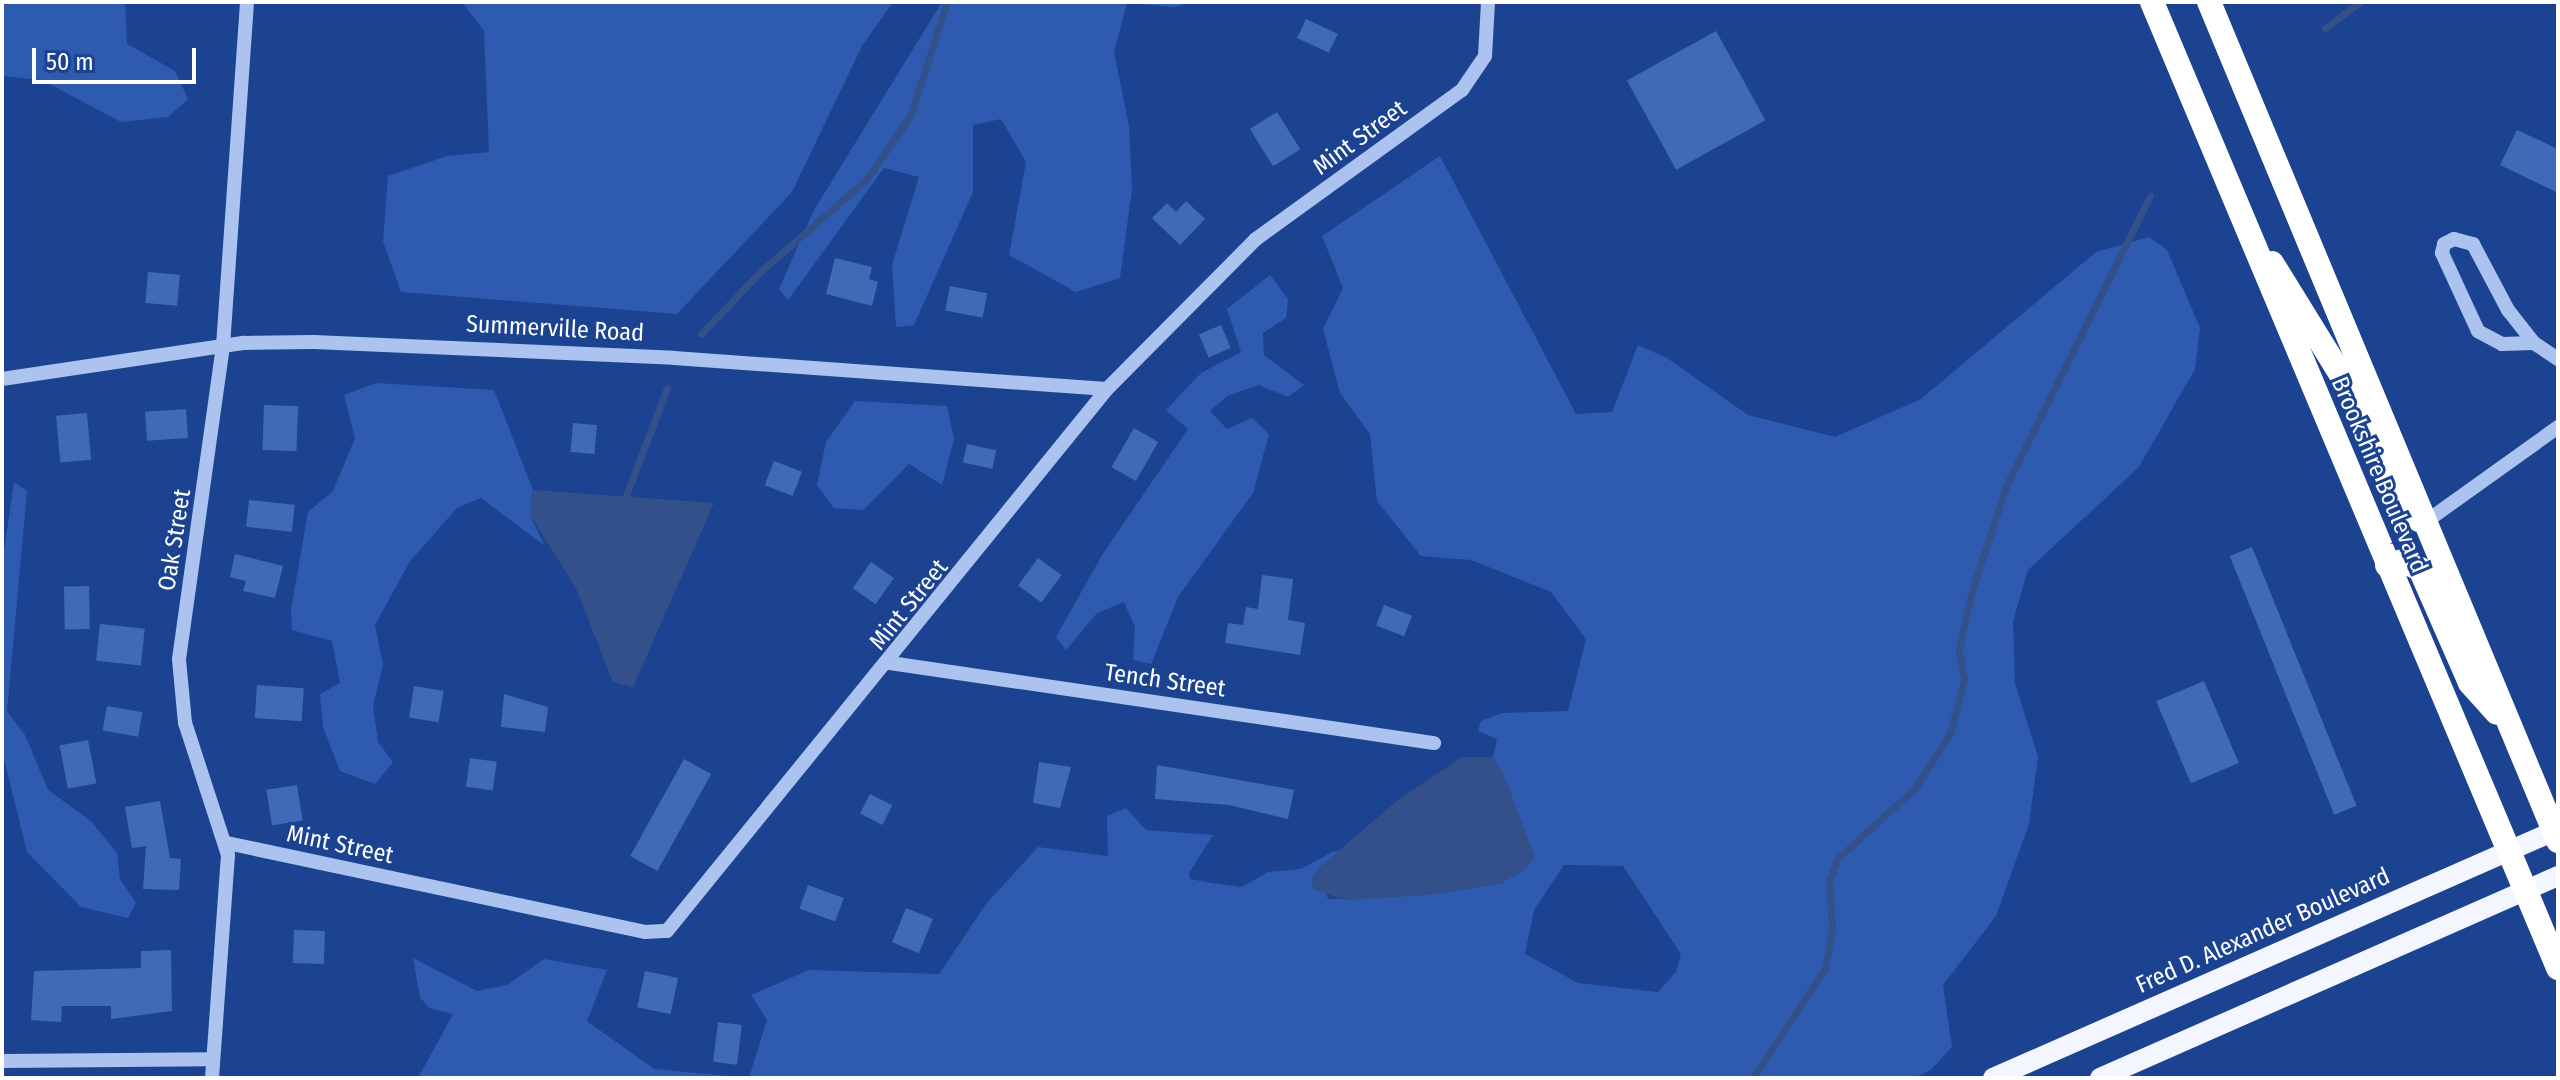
<!DOCTYPE html>
<style>
body{margin:0}
#map{position:relative;width:2560px;height:1080px;overflow:hidden;background:#1b4391;font-family:"Fira Sans Condensed",sans-serif}
div>[style]{position:absolute}
[style*='--x']{left:calc(var(--x)*1px);top:calc(var(--y)*1px);width:calc(var(--w)*1px);rotate:calc(var(--a)*1deg)}
.green>*{inset:0;background:#2e5baf}
.water>*{inset:0;background:#33508a}
.stream>*{height:7px;margin:-3.5px;padding:0 3.5px;transform-origin:3.5px;border-radius:3.5px;background:#33508a}
.building>*{inset:0;background:#4069b7;transform-origin:0 0}
.minor>*{height:14px;margin:-7px;padding:0 7px;transform-origin:7px;border-radius:7px;background:#abc3ee}
.major>*{height:20px;margin:-10px;padding:0 10px;transform-origin:10px;border-radius:10px;background:#f3f6ff}
.highway>*{height:24px;margin:-12px;padding:0 12px;transform-origin:12px;border-radius:12px;background:#fff}
span{translate:-50% -50%;white-space:nowrap;text-align:center;line-height:1.15;-webkit-text-stroke:6px #1b4391;paint-order:stroke}
.street-label{font-size:24px;color:#fff}
.frame{position:absolute;inset:0;border:4px solid #fff;pointer-events:none}
.scale{position:absolute;left:32px;top:48px;width:164px;height:36px;box-sizing:border-box;border:4px solid #fff;border-top:0;padding-left:10px;font-size:24px;line-height:28px;white-space:nowrap;color:#fff;-webkit-text-stroke:6px #1b4391;paint-order:stroke}
</style>
<div id="map">
<div class="green">
<div style="clip-path:polygon(2px 2px,125px 2px,127px 44px,175px 71px,188px 99px,168px 117px,121px 122px,42px 80px,2px 76px)"></div>
<div style="clip-path:polygon(462px 2px,893px 2px,862px 46px,792px 192px,677px 314px,401px 292px,383px 241px,388px 176px,447px 156px,489px 152px,484px 31px)"></div>
<div style="clip-path:polygon(942px 2px,1190px 2px,1175px 7px,1127px 3px,1114px 52px,1129px 126px,1132px 189px,1120px 278px,1076px 292px,1009px 255px,1026px 162px,1001px 119px,973px 125px,973px 192px,914px 325px,896px 327px,892px 265px,919px 177px,884px 168px,788px 300px,779px 289px,814px 210px)"></div>
<div style="clip-path:polygon(evenodd,1440px 156px,1576px 414px,1612px 412px,1638px 345px,1667px 358px,1748px 415px,1835px 437px,1921px 399px,2096px 252px,2149px 237px,2167px 250px,2200px 328px,2195px 369px,2139px 467px,2028px 570px,2013px 621px,2015px 683px,2038px 757px,2029px 824px,1996px 916px,1943px 985px,1952px 1047px,1931px 1070px,1913px 1078px,418px 1078px,453px 1014px,429px 1008px,420px 997px,413px 958px,477px 991px,507px 985px,544px 959px,607px 970px,587px 1021px,654px 1069px,749px 1078px,767px 1020px,751px 995px,809px 970px,939px 974px,986px 904px,1038px 847px,1108px 856px,1107px 816px,1126px 808px,1146px 830px,1213px 835px,1189px 873px,1190px 879px,1212px 883px,1242px 887px,1268px 872px,1301px 869px,1334px 851px,1341px 851px,1319px 868px,1328px 899px,1427px 895px,1502px 883px,1503px 773px,1493px 757px,1497px 739px,1478px 731px,1481px 721px,1502px 713px,1568px 711px,1586px 639px,1551px 592px,1471px 560px,1421px 556px,1377px 501px,1370px 434px,1340px 393px,1323px 329px,1343px 288px,1322px 236px,1440px 156px,1564px 865px,1623px 866px,1681px 954px,1676px 972px,1658px 992px,1578px 983px,1525px 954px,1534px 910px,1564px 865px)"></div>
<div style="clip-path:polygon(1270px 275px,1288px 299px,1286px 318px,1263px 333px,1264px 355px,1304px 385px,1288px 397px,1259px 385px,1227px 396px,1210px 411px,1227px 429px,1252px 418px,1269px 434px,1253px 493px,1178px 597px,1151px 664px,1133px 660px,1135px 627px,1124px 602px,1097px 613px,1066px 650px,1056px 637px,1102px 555px,1188px 429px,1166px 410px,1201px 373px,1241px 352px,1227px 309px)"></div>
<div style="clip-path:polygon(376px 383px,494px 390px,533px 490px,530px 515px,545px 546px,481px 498px,457px 508px,410px 561px,375px 625px,383px 665px,373px 705px,378px 742px,393px 762px,375px 784px,340px 771px,323px 727px,320px 694px,340px 683px,332px 641px,292px 630px,291px 609px,308px 512px,333px 491px,355px 438px,344px 395px)"></div>
<div style="clip-path:polygon(855px 401px,947px 406px,954px 439px,942px 485px,909px 464px,863px 510px,834px 508px,817px 485px,826px 442px)"></div>
<div style="clip-path:polygon(14px 482px,27px 491px,7px 711px,25px 735px,48px 790px,91px 821px,117px 853px,120px 879px,136px 903px,128px 918px,81px 907px,27px 852px,2px 751px,2px 565px)"></div>
</div>
<div class="water">
<div style="clip-path:polygon(533px 490px,714px 503px,633px 687px,613px 682px,576px 588px,530px 515px)"></div>
<div style="clip-path:polygon(1462px 757px,1493px 757px,1503px 773px,1535px 857px,1526px 869px,1502px 883px,1427px 895px,1345px 900px,1314px 890px,1311px 878px,1319px 868px,1399px 799px)"></div>
</div>
<div class="stream">
<div style="--x:2325;--y:28;--w:44;--a:-36.6"></div>
<div style="--x:701;--y:334;--w:88;--a:-46.4"></div>
<div style="--x:762;--y:270;--w:138;--a:-40.9"></div>
<div style="--x:866;--y:180;--w:78;--a:-55.5"></div>
<div style="--x:910;--y:116;--w:120;--a:-72"></div>
<div style="--x:622;--y:506;--w:126;--a:-69.1"></div>
<div style="--x:1753;--y:1078;--w:131;--a:-56.8"></div>
<div style="--x:1825;--y:968;--w:41;--a:-80.1"></div>
<div style="--x:1832;--y:928;--w:46;--a:-93.7"></div>
<div style="--x:1829;--y:882;--w:24;--a:-71"></div>
<div style="--x:1837;--y:859;--w:105;--a:-42.3"></div>
<div style="--x:1915;--y:788;--w:64;--a:-57.1"></div>
<div style="--x:1950;--y:734;--w:57;--a:-75.7"></div>
<div style="--x:1964;--y:679;--w:29;--a:-100"></div>
<div style="--x:1959;--y:650;--w:57;--a:-77.9"></div>
<div style="--x:1971;--y:594;--w:114;--a:-72"></div>
<div style="--x:2006;--y:486;--w:324;--a:-63.6"></div>
</div>
<div class="building">
<div style="left:1306px;top:19px;width:35px;height:21px;rotate:25deg"></div>
<div style="left:1716px;top:31px;width:102px;height:102px;rotate:61deg"></div>
<div style="left:1277px;top:112px;width:44px;height:32px;rotate:58deg"></div>
<div style="clip-path:polygon(2517px 130px,2558px 149px,2558px 193px,2500px 165px)"></div>
<div style="clip-path:polygon(1186px 201px,1205px 219px,1180px 245px,1152px 218px,1167px 203px,1176px 212px)"></div>
<div style="clip-path:polygon(835px 258px,872px 267px,869px 279px,878px 282px,872px 306px,826px 294px)"></div>
<div style="left:148px;top:272px;width:32px;height:31px;rotate:5deg"></div>
<div style="left:950px;top:286px;width:38px;height:25px;rotate:11deg"></div>
<div style="left:1221px;top:325px;width:25px;height:24px;rotate:67deg"></div>
<div style="left:264px;top:405px;width:34px;height:45px;rotate:2deg"></div>
<div style="left:186px;top:409px;width:29px;height:41px;rotate:86deg"></div>
<div style="left:87px;top:413px;width:47px;height:31px;rotate:85deg"></div>
<div style="left:573px;top:423px;width:24px;height:29px;rotate:5deg"></div>
<div style="left:1134px;top:428px;width:28px;height:45px;rotate:30deg"></div>
<div style="left:967px;top:444px;width:30px;height:19px;rotate:12deg"></div>
<div style="left:774px;top:461px;width:30px;height:26px;rotate:21deg"></div>
<div style="left:249px;top:500px;width:46px;height:27px;rotate:6deg"></div>
<div style="left:2252px;top:547px;width:279px;height:24px;rotate:68deg"></div>
<div style="clip-path:polygon(235px 554px,283px 566px,275px 598px,243px 591px,246px 581px,230px 577px)"></div>
<div style="left:1038px;top:558px;width:29px;height:34px;rotate:36deg"></div>
<div style="left:871px;top:562px;width:28px;height:32px;rotate:35deg"></div>
<div style="clip-path:polygon(1262px 575px,1293px 579px,1288px 620px,1305px 623px,1300px 655px,1225px 643px,1228px 623px,1243px 625px,1246px 607px,1258px 609px)"></div>
<div style="left:89px;top:586px;width:43px;height:25px;rotate:89deg"></div>
<div style="left:1384px;top:605px;width:30px;height:22px;rotate:21deg"></div>
<div style="left:100px;top:624px;width:45px;height:37px;rotate:6deg"></div>
<div style="left:2204px;top:681px;width:89px;height:52px;rotate:67deg"></div>
<div style="left:257px;top:685px;width:47px;height:33px;rotate:4deg"></div>
<div style="left:414px;top:686px;width:30px;height:32px;rotate:9deg"></div>
<div style="clip-path:polygon(504px 694px,548px 707px,545px 732px,501px 727px)"></div>
<div style="left:107px;top:706px;width:36px;height:25px;rotate:10deg"></div>
<div style="left:88px;top:740px;width:44px;height:29px;rotate:79deg"></div>
<div style="left:470px;top:758px;width:27px;height:29px;rotate:8deg"></div>
<div style="left:684px;top:759px;width:31px;height:111px;rotate:29deg"></div>
<div style="clip-path:polygon(1039px 762px,1071px 767px,1060px 808px,1033px 803px)"></div>
<div style="clip-path:polygon(1157px 765px,1294px 790px,1288px 819px,1229px 805px,1155px 799px)"></div>
<div style="left:297px;top:785px;width:36px;height:31px;rotate:81deg"></div>
<div style="left:870px;top:794px;width:25px;height:22px;rotate:27deg"></div>
<div style="clip-path:polygon(160px 801px,170px 858px,181px 859px,179px 890px,143px 889px,146px 846px,132px 848px,125px 807px)"></div>
<div style="left:808px;top:885px;width:38px;height:25px;rotate:20deg"></div>
<div style="left:906px;top:908px;width:29px;height:37px;rotate:22deg"></div>
<div style="left:294px;top:930px;width:31px;height:33px;rotate:2deg"></div>
<div style="clip-path:polygon(171px 950px,172px 1011px,111px 1019px,111px 1006px,62px 1006px,61px 1022px,31px 1020px,34px 971px,141px 968px,141px 951px)"></div>
<div style="left:645px;top:971px;width:34px;height:37px;rotate:12deg"></div>
<div style="left:718px;top:1022px;width:24px;height:40px;rotate:7deg"></div>
</div>
<div class="minor">
<div style="--x:2534;--y:343;--w:32;--a:178"></div>
<div style="--x:2502;--y:344;--w:27;--a:-152"></div>
<div style="--x:2478;--y:331;--w:86;--a:-114.8"></div>
<div style="--x:2442;--y:253;--w:9;--a:-77"></div>
<div style="--x:2444;--y:244;--w:11;--a:-27"></div>
<div style="--x:2454;--y:239;--w:20;--a:15"></div>
<div style="--x:2473;--y:244;--w:75;--a:62.1"></div>
<div style="--x:2508;--y:310;--w:42;--a:51.8"></div>
<div style="--x:2534;--y:343;--w:29;--a:34"></div>
<div style="--x:2;--y:379;--w:245;--a:-8.5"></div>
<div style="--x:244;--y:343;--w:70;--a:-0.8"></div>
<div style="--x:314;--y:342;--w:360;--a:2.5"></div>
<div style="--x:674;--y:358;--w:434;--a:4.1"></div>
<div style="--x:2424;--y:523;--w:165;--a:-35.6"></div>
<div style="--x:890;--y:663;--w:550;--a:8.37"></div>
<div style="--x:227;--y:843;--w:427;--a:12"></div>
<div style="--x:645;--y:932;--w:22;--a:-3"></div>
<div style="--x:667;--y:931;--w:698;--a:-50.93"></div>
<div style="--x:1107;--y:389;--w:211;--a:-45.2"></div>
<div style="--x:1256;--y:239;--w:254;--a:-35.9"></div>
<div style="--x:1462;--y:90;--w:41;--a:-55.9"></div>
<div style="--x:1485;--y:56;--w:54;--a:-86.8"></div>
<div style="--x:2;--y:1061;--w:210;--a:-0.5"></div>
<div style="--x:212;--y:1078;--w:224;--a:-85.9"></div>
<div style="--x:228;--y:855;--w:139;--a:-108"></div>
<div style="--x:185;--y:723;--w:64;--a:-95.4"></div>
<div style="--x:179;--y:659;--w:316;--a:-82"></div>
<div style="--x:223;--y:346;--w:345;--a:-86"></div>
</div>
<div class="major">
<div style="--x:1993;--y:1078;--w:613;--a:-23.76"></div>
<div style="--x:2100;--y:1078;--w:501;--a:-23.8"></div>
</div>
<div class="highway">
<div style="--x:2152;--y:2;--w:1048;--a:67.2"></div>
<div style="--x:2209;--y:2;--w:909;--a:67.41"></div>
<div style="--x:2272;--y:263;--w:145;--a:58.3"></div>
<div style="--x:2348;--y:386;--w:129;--a:66.8"></div>
<div style="--x:2399;--y:505;--w:25;--a:37"></div>
<div style="--x:2387;--y:565;--w:16;--a:-14"></div>
<div style="--x:2403;--y:561;--w:19;--a:25"></div>
<div style="--x:2420;--y:569;--w:124;--a:66.3"></div>
<div style="--x:2470;--y:683;--w:40;--a:48"></div>
</div>
<div class="street-label">
<span style="left:1360px;top:138px;rotate:-36deg">Mint Street</span>
<span style="left:555px;top:329px;rotate:3deg">Summerville Road</span>
<span style="left:2379px;top:475px;rotate:67deg">Brookshire Boulevard</span>
<span style="left:175px;top:540px;rotate:-81deg">Oak Street</span>
<span style="left:909px;top:605px;rotate:-51deg">Mint Street</span>
<span style="left:1165px;top:681px;rotate:8deg">Tench Street</span>
<span style="left:340px;top:845px;rotate:12deg">Mint Street</span>
<span style="left:2263px;top:931px;rotate:-24deg">Fred D. Alexander Boulevard</span>
</div>
<div class="frame"></div>
<div class="scale">50 m</div>
</div>
